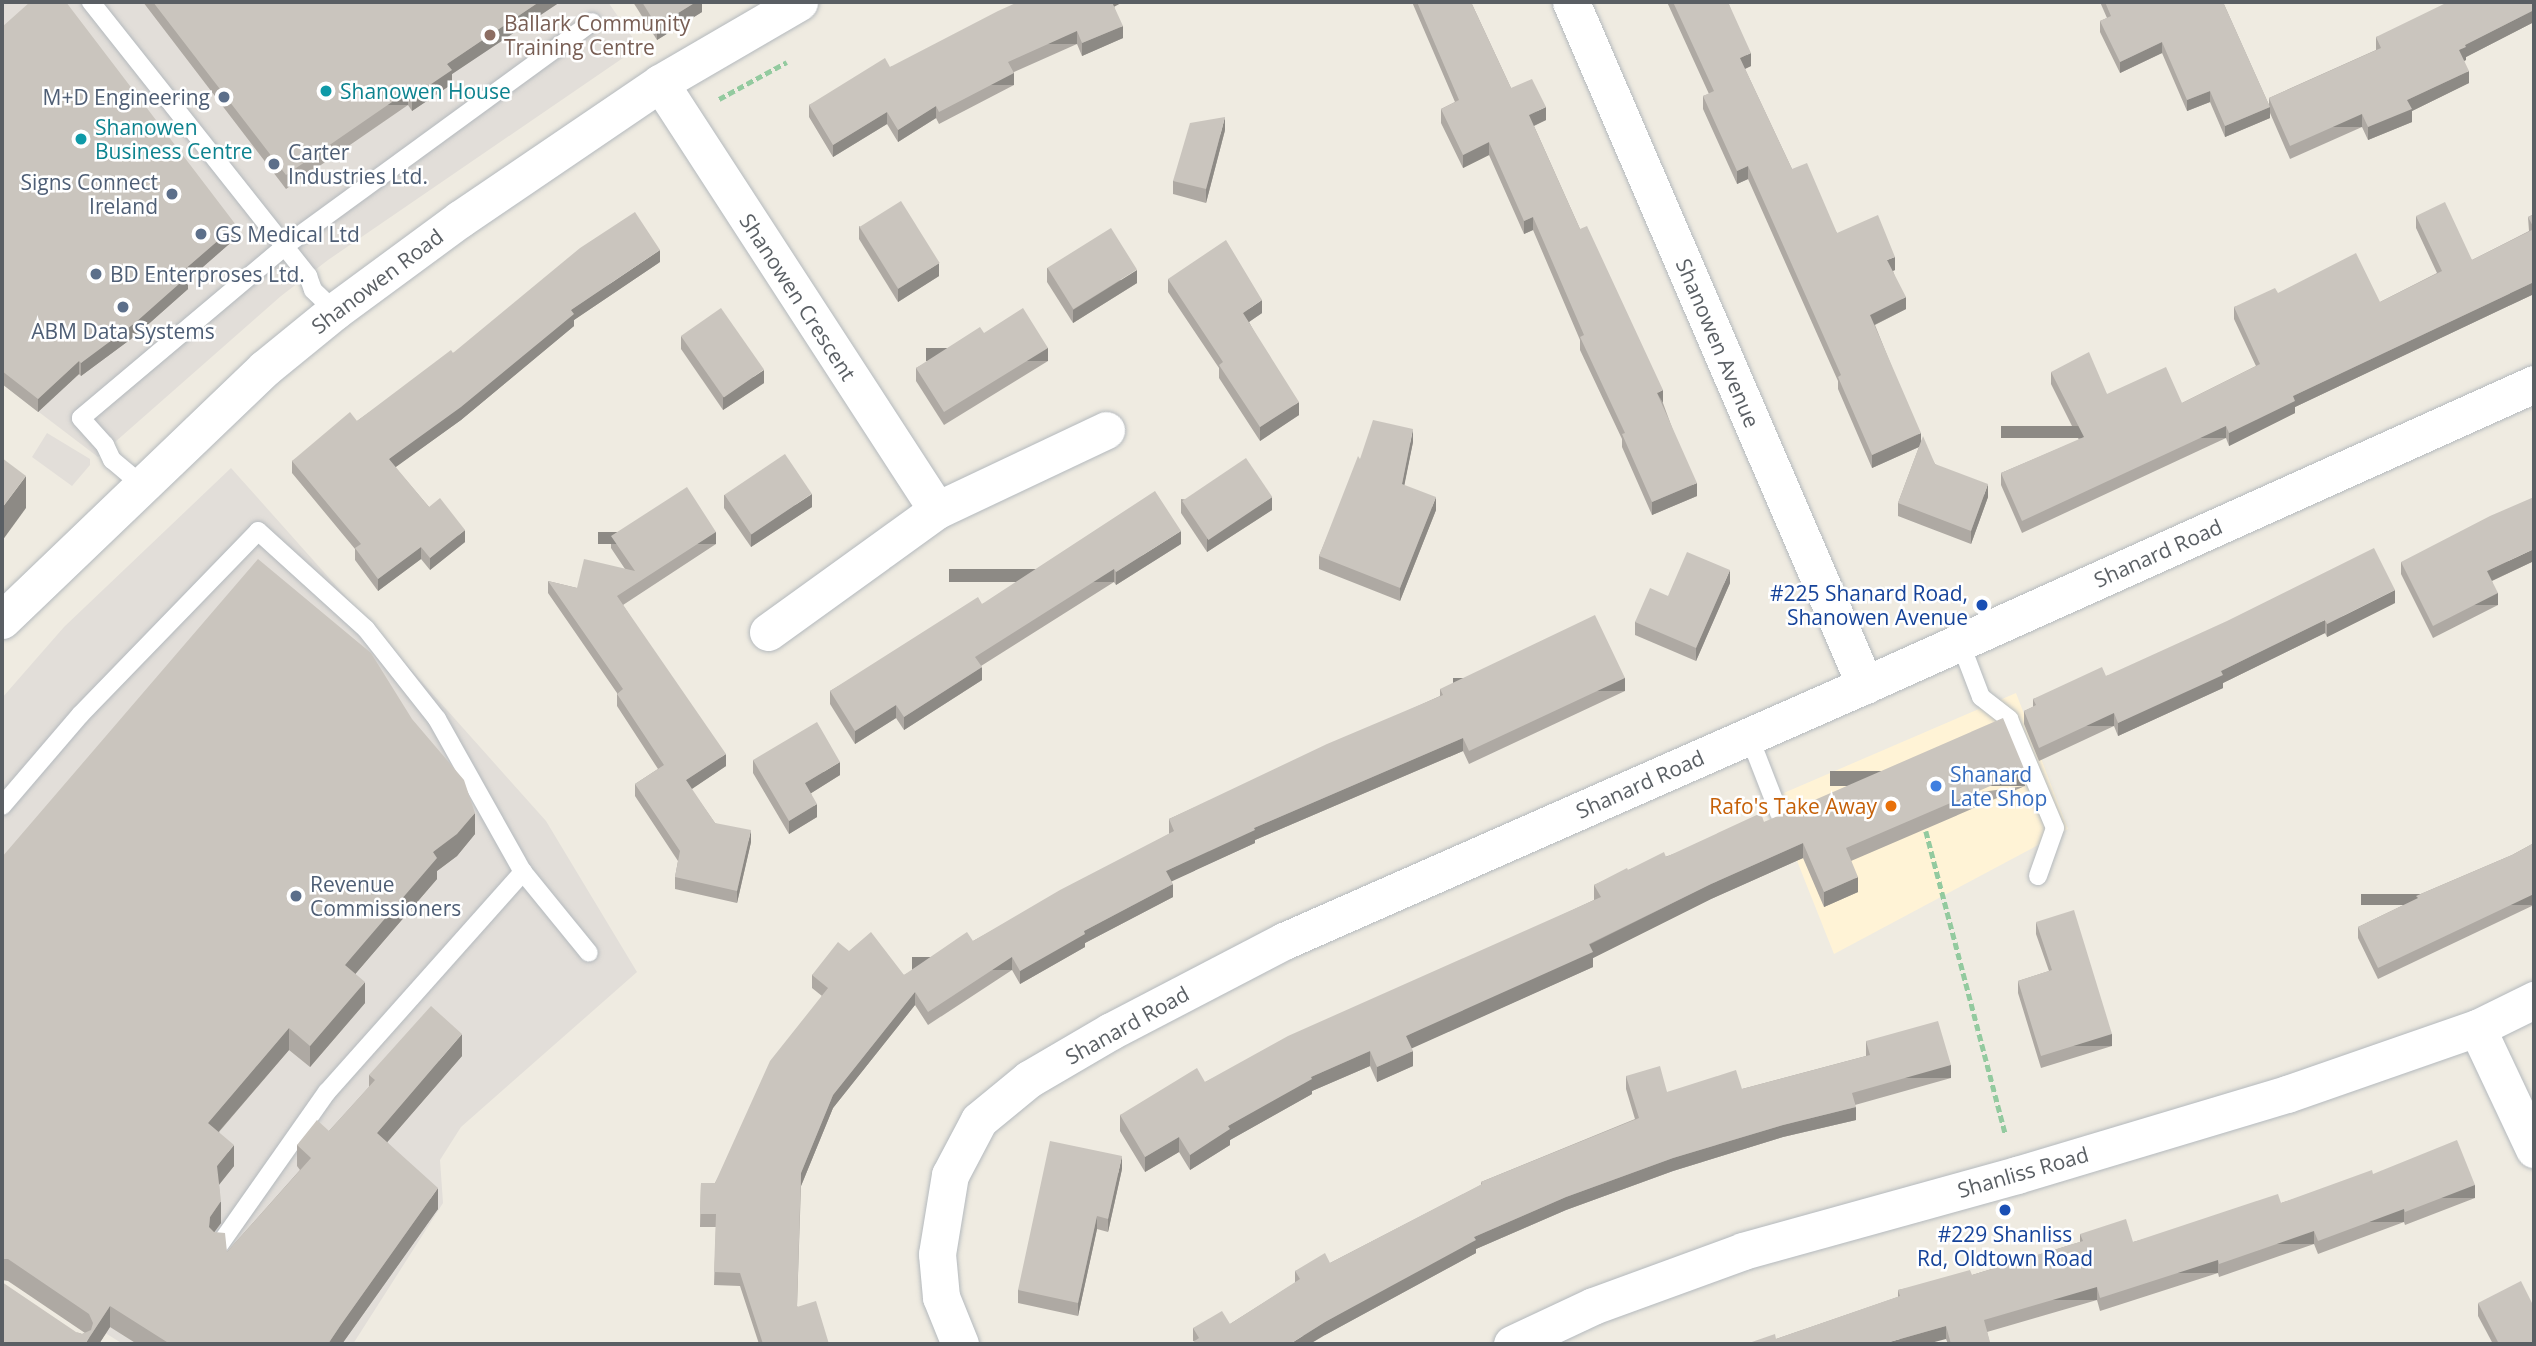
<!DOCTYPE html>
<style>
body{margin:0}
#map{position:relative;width:2536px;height:1346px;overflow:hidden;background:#efebe1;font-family:"Open Sans",sans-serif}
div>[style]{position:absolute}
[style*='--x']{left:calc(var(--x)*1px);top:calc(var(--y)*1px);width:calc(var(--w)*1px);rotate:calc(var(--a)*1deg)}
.commercial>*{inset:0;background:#fff3d6}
.industrial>*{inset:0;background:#e2ded9}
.path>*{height:4.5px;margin-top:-2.25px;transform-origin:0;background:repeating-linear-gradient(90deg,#93ca9f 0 7px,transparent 0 10.5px)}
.roads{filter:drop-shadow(0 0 2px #b4b9bd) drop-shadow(0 0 2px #b4b9bd)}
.lane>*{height:18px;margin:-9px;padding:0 9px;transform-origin:9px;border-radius:9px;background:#fff}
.street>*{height:37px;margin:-18.5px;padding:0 18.5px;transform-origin:18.5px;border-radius:18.5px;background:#fff}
.wall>*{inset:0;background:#aea9a3}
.shaded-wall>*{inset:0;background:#8d8a85;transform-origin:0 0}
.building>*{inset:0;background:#cac5be;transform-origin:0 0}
.dots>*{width:19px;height:19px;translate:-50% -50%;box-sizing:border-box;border:4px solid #fff;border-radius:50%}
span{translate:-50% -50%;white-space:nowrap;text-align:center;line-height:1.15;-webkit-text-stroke:5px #fff;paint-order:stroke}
.education-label{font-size:21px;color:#785e54}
.left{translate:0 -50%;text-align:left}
.culture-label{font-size:21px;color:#0d838f}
.service-label{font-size:21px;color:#4e5e75}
.right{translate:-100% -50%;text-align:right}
.street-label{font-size:21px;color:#5a5f64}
.transit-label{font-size:21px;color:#164399}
.shop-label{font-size:21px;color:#366cbe}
.food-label{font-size:21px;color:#c56008}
.frame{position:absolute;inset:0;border:4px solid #5a5f64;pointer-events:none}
</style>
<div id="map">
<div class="commercial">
<div style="clip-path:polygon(2016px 693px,2068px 829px,1834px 954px,1772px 798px)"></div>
</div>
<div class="industrial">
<div style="clip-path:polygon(2px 2px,608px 2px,639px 47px,328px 260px,281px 296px,98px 457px,2px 384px)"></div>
<div style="clip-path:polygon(47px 433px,90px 459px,90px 465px,72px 486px,32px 457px)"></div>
<div style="clip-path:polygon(231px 468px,546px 821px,637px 972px,461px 1127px,440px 1160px,443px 1203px,353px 1344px,123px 1344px,2px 1269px,2px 698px,64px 627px)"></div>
</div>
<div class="path">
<div style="--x:719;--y:99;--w:77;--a:-28.6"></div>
<div style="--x:1926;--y:831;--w:314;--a:75.3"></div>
</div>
<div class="roads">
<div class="lane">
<div style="--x:91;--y:2;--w:350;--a:51.6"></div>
<div style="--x:308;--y:276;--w:15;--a:70"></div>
<div style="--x:313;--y:290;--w:30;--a:44"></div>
<div style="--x:142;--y:485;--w:39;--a:-140"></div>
<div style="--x:112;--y:460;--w:17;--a:-115"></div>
<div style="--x:105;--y:445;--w:36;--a:-132"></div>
<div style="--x:81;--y:418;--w:267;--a:-40.1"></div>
<div style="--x:285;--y:246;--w:380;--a:-36.1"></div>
<div style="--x:1960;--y:642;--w:59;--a:69.1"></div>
<div style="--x:1981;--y:697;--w:36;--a:38"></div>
<div style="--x:2009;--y:719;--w:118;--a:67.1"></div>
<div style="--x:2055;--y:828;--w:51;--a:109.5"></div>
<div style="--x:1749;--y:736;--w:83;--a:68.7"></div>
<div style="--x:2;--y:806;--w:120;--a:-49.4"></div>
<div style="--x:80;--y:715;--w:256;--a:-45.9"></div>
<div style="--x:258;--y:531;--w:146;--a:42.2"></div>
<div style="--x:366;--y:629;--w:115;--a:51.7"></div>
<div style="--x:437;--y:719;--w:176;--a:60.7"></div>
<div style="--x:523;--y:872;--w:104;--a:50.8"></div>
<div style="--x:220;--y:1244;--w:186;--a:-54.9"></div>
<div style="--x:327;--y:1092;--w:295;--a:-48.3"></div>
</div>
<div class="street">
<div style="--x:1571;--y:2;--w:744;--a:66.71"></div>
<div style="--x:660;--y:83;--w:509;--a:57.03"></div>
<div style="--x:2;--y:620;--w:364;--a:-43.8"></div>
<div style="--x:265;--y:368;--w:90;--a:-39.2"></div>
<div style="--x:335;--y:311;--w:155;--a:-36.4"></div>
<div style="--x:460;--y:219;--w:242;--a:-34.2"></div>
<div style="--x:660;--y:83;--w:161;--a:-30.2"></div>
<div style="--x:768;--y:632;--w:208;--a:-35.8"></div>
<div style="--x:937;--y:510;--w:187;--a:-25.3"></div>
<div style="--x:2477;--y:1028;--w:134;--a:64.8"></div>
<div style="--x:960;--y:1344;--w:51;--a:-112"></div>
<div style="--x:941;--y:1297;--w:43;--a:-95.3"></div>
<div style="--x:937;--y:1254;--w:80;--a:-80.7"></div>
<div style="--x:950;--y:1175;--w:62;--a:-62.2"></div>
<div style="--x:979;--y:1120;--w:65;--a:-39.4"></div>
<div style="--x:1029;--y:1079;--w:95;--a:-30.3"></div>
<div style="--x:1111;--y:1031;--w:195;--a:-27.5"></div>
<div style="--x:1284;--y:941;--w:635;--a:-23.78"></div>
<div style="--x:1865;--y:685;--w:734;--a:-24.22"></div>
<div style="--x:1512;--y:1344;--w:89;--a:-25.1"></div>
<div style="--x:1593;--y:1306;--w:160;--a:-20.1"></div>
<div style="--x:1743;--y:1251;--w:284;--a:-15.5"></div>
<div style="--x:2017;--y:1175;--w:282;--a:-16.7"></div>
<div style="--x:2287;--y:1094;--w:201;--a:-19.2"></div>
<div style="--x:2477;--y:1028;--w:64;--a:-26.2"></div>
</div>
</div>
<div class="wall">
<div style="clip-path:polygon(143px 2px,560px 2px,452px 74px,452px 84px,412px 111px,408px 105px,286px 189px)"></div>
<div style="clip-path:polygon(633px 2px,702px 2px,702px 12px,657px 40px)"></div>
<div style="clip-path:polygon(1123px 2px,1114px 6px,1123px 38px,1082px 56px,1077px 44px,1014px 72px,1014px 85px,939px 124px,936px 118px,898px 142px,887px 124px,833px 157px,809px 117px,809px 105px,890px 67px)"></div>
<div style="clip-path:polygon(1412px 2px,1471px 2px,1511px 88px,1546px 120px,1534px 126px,1580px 229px,1663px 403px,1697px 496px,1652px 515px,1622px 447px,1622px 439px,1580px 350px,1580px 340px,1533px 230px,1524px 234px,1489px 155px,1463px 168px,1441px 123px,1441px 109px,1455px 102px)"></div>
<div style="clip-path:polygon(1667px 2px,1728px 2px,1751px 66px,1745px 69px,1792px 169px,1837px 233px,1895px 270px,1893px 271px,1906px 309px,1875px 325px,1921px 440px,1935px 464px,1988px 497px,1971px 544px,1898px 516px,1898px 503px,1919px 447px,1872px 468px,1838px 389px,1838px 381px,1748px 179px,1737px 184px,1703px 109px,1703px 96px,1709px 94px)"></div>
<div style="clip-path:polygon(2100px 2px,2223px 2px,2269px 105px,2269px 98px,2376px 50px,2376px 37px,2534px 2px,2534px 22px,2466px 57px,2466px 60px,2464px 61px,2469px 83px,2412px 111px,2412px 122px,2368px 140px,2362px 127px,2290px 159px,2270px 113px,2270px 118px,2225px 137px,2210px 102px,2187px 111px,2162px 53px,2120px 73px,2100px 32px,2100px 21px,2107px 18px)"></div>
<div style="clip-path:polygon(2px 27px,236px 238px,188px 280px,188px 289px,135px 336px,81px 376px,79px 374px,38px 412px,2px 384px)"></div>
<div style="clip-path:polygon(1225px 130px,1206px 203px,1173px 194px,1173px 181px)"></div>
<div style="clip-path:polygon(2534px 214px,2534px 294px,2295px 407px,2295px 413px,2229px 446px,2226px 438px,2022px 533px,2001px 485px,2001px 473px,2079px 440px,2051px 384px,2051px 372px,2107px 394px,2182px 403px,2256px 366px,2234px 319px,2234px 307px,2278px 293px,2380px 302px,2437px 273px,2416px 228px,2416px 216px,2472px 260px,2529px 231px,2528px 217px)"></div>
<div style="clip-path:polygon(859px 226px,939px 276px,898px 302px,859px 239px)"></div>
<div style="clip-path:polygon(660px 262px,574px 320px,574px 326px,461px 420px,395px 467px,429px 507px,465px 542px,430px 570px,421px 559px,378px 591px,355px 560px,355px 549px,292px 473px,292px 461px,357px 421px,453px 353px)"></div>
<div style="clip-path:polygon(1047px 268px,1137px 283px,1073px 323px,1047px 282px)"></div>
<div style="clip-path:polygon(1168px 279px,1262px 313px,1249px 322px,1299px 415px,1260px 441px,1219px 378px,1219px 368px,1168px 292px)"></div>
<div style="clip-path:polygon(984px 333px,1048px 361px,944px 425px,916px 381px,916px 368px)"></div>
<div style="clip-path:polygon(681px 336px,764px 383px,723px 410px,681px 349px)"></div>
<div style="clip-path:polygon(1413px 442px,1404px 485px,1436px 510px,1400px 601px,1319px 569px,1319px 556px,1360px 459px)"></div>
<div style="clip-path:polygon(724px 495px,812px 507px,751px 547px,724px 508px)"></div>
<div style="clip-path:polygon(1181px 499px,1272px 510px,1207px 552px,1181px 513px)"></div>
<div style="clip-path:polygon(611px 536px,716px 544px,623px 605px,726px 766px,691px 789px,715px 823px,751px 842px,737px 903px,675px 889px,675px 877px,678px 861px,635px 796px,635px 784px,658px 769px,617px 706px,617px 693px,548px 593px,548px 581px,577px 588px,625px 569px,611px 548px)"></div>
<div style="clip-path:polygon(1181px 544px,1116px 585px,1114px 582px,981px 666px,982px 680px,904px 730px,896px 718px,855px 744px,830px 704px,830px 691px,982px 604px)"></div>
<div style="clip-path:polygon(2534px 561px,2492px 581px,2498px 605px,2433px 638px,2401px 574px,2401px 562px)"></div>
<div style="clip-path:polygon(1730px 583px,1696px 661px,1635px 635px,1635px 622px,1668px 596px)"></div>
<div style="clip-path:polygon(2395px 603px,2327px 637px,2325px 633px,2223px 683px,2223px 688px,2118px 736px,2114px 726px,2039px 761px,2024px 724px,2024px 711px,2033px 707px,2033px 699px,2106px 676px)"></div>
<div style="clip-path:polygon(1440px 689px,1625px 691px,1469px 764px,1463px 751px,1255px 840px,1255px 843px,1171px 881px,1173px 897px,1085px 943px,1085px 947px,1020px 984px,1012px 970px,928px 1025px,915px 1005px,833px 1108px,801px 1186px,797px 1306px,829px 1344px,759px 1344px,740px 1286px,714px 1285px,716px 1227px,700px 1227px,701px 1183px,715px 1183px,822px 996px,812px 988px,812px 975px,849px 951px,904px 975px,973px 941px,1169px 834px,1169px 819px,1440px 696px)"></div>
<div style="clip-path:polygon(753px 760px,840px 775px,811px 793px,817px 817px,789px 834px,753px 773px)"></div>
<div style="clip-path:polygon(2025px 786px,1851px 861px,1858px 892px,1824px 907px,1803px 858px,1711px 899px,1593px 958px,1593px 967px,1411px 1048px,1413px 1066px,1377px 1082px,1370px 1066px,1312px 1091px,1312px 1094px,1230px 1140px,1230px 1145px,1190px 1170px,1179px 1152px,1145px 1172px,1120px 1131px,1120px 1115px,1205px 1082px,1594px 900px,1594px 885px,1628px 870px,1764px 822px)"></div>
<div style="clip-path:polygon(475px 834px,457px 856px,437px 871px,437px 879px,355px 974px,365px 1003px,310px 1067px,289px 1050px,219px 1132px,234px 1166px,219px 1185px,221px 1223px,214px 1232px,227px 1252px,300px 1170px,297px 1166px,297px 1145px,329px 1131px,369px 1087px,369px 1075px,462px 1056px,387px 1142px,438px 1209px,342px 1344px,137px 1344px,110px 1327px,99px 1344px,76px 1332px,82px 1334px,85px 1333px,8px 1281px,2px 1280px,2px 857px)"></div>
<div style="clip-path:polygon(2534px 843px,2534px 905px,2378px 979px,2358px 938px,2358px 927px,2416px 899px,2416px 896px,2512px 855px)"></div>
<div style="clip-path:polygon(2036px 922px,2112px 1046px,2041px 1068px,2018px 993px,2018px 981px,2049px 971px,2036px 934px)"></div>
<div style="clip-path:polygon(1866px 1041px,1951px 1078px,1855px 1105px,1856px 1120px,1783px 1137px,1673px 1171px,1566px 1210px,1476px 1249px,1476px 1253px,1325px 1335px,1193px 1341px,1193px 1328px,1230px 1324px,1295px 1283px,1295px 1271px,1330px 1263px,1481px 1185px,1481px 1182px,1635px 1119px,1626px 1089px,1626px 1076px,1667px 1092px,1742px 1089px,1866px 1056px)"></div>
<div style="clip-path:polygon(1122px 1169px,1108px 1232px,1097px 1229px,1078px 1316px,1018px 1303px,1018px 1290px)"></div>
<div style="clip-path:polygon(2373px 1174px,2475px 1198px,2405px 1225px,2404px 1222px,2318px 1254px,2314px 1244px,2219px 1277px,2218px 1273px,2100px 1311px,2097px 1300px,1987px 1332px,1990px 1344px,1948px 1344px,1946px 1339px,1776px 1339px,1898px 1297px,1898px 1290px,1972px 1275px,2080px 1242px,2080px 1234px,2133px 1242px,2281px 1203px)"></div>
<div style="clip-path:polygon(2478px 1303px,2534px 1344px,2493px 1344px,2478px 1316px)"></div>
</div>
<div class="shaded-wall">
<div style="clip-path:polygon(539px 2px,560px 2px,452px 74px,452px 84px,412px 111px,412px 97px,447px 64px)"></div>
<div style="clip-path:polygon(696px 2px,702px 2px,702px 12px,657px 40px,657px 26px)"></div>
<div style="clip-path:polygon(1110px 2px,1123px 2px,1110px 9px)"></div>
<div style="clip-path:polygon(2534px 10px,2534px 22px,2466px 57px,2466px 60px,2459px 63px,2459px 50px,2465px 45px)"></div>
<div style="clip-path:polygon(1123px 26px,1123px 38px,1082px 56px,1082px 43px)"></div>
<div style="left:1077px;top:31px;width:13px;height:76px;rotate:90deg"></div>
<div style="clip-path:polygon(2162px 42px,2162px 53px,2120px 73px,2120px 62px)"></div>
<div style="clip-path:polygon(1751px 53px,1751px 66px,1740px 71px,1740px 58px)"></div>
<div style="clip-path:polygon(2469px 71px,2469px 83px,2412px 111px,2412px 122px,2368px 140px,2368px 127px,2407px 100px)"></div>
<div style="left:1014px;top:73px;width:12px;height:85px;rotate:90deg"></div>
<div style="left:408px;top:91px;width:14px;height:148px;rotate:90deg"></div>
<div style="clip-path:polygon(2210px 91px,2210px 102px,2187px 111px,2187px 100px)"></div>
<div style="clip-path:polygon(936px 106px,936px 118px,898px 142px,898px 130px)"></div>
<div style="clip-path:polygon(1546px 107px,1546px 120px,1529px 128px,1529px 115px)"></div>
<div style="clip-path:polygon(2270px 107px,2270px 118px,2225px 137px,2225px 126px)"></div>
<div style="clip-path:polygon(887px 112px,887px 124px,833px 157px,833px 145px)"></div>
<div style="left:2362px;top:114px;width:13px;height:79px;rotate:90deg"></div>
<div style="clip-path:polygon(1225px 117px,1225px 130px,1206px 203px,1206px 189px)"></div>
<div style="clip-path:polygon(1489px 142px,1489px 155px,1463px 168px,1463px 155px)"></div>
<div style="clip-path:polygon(1748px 166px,1748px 179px,1737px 184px,1737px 171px)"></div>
<div style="clip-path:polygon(1533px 217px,1533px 230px,1524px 234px,1524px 221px)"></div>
<div style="clip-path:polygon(236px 225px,236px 238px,188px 280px,188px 289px,135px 336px,81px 376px,81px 363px,184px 270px)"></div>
<div style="clip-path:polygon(660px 250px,660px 262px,574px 320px,574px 326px,461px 420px,389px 472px,389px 459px,571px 310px)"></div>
<div style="clip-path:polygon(1895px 257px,1895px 270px,1887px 273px,1887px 260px)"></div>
<div style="clip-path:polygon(939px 263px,939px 276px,898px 302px,898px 289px)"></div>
<div style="clip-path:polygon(1137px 270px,1137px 283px,1073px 323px,1073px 310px)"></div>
<div style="clip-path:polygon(2534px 282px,2534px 294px,2295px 407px,2295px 413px,2229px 446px,2229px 433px,2293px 396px)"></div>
<div style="clip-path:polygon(1906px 297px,1906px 309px,1870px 327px,1870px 315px)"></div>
<div style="clip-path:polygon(1262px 300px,1262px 313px,1243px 326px,1243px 313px)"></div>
<div style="left:1048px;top:348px;width:13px;height:122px;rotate:90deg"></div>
<div style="clip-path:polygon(79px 361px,79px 374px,38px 412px,38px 399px)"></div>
<div style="clip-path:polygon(764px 370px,764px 383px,723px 410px,723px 397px)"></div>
<div style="clip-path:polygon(1663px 390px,1663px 403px,1657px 393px)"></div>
<div style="clip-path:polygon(1299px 402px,1299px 415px,1260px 441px,1260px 427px)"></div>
<div style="left:2226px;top:426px;width:12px;height:225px;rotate:90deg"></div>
<div style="clip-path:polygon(1413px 429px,1413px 442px,1402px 497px,1402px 484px)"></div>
<div style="clip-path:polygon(1921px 433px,1921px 446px,1872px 468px,1872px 455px)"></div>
<div style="clip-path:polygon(26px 476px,26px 508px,2px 541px,2px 508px)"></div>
<div style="clip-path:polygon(1697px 483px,1697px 496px,1652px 515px,1652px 502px)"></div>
<div style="clip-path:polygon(1988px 484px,1988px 497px,1971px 544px,1971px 531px)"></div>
<div style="clip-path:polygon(812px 494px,812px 507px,751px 547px,751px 534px)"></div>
<div style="clip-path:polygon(1272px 497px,1272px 510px,1207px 552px,1207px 539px)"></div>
<div style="clip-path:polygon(1436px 497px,1436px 510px,1400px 601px,1400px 588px)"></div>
<div style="clip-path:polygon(465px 530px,465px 542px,430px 570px,430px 558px)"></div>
<div style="clip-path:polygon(1181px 531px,1181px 544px,1116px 585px,1116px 572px)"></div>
<div style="left:716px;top:532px;width:12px;height:118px;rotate:90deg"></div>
<div style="clip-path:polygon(421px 547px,421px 559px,378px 591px,378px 579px)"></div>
<div style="clip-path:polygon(2534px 549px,2534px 561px,2487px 583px,2487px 571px)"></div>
<div style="left:1114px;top:569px;width:13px;height:165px;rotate:90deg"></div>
<div style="clip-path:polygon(1730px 570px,1730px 583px,1696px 661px,1696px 648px)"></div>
<div style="clip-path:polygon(2395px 590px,2395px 603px,2327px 637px,2327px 624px)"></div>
<div style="left:2498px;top:593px;width:12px;height:73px;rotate:90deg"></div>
<div style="clip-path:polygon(2325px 620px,2325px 633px,2223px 683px,2223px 688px,2118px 736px,2118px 723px,2221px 671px)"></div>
<div style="clip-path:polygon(982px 667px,982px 680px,904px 730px,904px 717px)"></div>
<div style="left:1625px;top:678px;width:13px;height:172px;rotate:90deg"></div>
<div style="clip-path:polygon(896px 705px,896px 718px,855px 744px,855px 731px)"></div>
<div style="left:2114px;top:713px;width:13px;height:83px;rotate:90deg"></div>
<div style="clip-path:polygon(1463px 738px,1463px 751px,1255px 840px,1255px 843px,1166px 884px,1166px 871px,1254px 828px)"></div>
<div style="clip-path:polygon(726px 754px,726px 766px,686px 793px,686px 780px)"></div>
<div style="clip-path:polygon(840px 762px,840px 775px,805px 797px,805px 783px)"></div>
<div style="left:2025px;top:771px;width:15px;height:195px;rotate:90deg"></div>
<div style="clip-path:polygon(817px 804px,817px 817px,789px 834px,789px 821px)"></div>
<div style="clip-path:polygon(475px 813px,475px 834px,457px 856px,437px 871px,437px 879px,345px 986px,345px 965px,433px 852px)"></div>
<div style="clip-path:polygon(751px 830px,751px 842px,737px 903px,737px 891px)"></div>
<div style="clip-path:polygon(1803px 843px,1803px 858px,1711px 899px,1593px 958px,1593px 967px,1406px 1051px,1406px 1036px,1711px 884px)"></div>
<div style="clip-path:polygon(1858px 877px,1858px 892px,1824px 907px,1824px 892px)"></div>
<div style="clip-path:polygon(1173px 884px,1173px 897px,1085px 943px,1085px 947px,1020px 984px,1020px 971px,1084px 931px)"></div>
<div style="left:2534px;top:894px;width:11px;height:173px;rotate:90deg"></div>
<div style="left:1012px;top:957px;width:13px;height:100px;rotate:90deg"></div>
<div style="clip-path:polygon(365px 982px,365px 1003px,310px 1067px,310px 1046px)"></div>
<div style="clip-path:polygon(915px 992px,915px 1005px,833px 1108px,801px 1186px,801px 1173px,833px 1095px)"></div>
<div style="clip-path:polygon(289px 1028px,289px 1050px,208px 1144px,208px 1123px)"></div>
<div style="clip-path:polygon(462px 1034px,462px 1056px,377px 1154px,377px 1133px)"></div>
<div style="left:2112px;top:1034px;width:12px;height:74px;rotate:90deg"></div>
<div style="clip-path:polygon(1370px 1051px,1370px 1066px,1312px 1091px,1312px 1094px,1230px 1140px,1230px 1145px,1190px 1170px,1190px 1155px,1228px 1126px,1311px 1077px)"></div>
<div style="clip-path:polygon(1413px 1051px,1413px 1066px,1377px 1082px,1377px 1067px)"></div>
<div style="left:1951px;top:1065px;width:13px;height:103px;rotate:90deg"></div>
<div style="clip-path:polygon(1856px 1107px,1856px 1120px,1783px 1137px,1673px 1171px,1566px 1210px,1476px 1249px,1476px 1253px,1325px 1335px,1310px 1344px,1290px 1344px,1325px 1322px,1474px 1237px,1566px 1197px,1673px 1158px,1783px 1125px)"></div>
<div style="clip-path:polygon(1179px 1137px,1179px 1152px,1145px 1172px,1145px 1157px)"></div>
<div style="clip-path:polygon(234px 1145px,234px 1166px,217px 1187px,217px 1166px)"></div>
<div style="clip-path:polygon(1122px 1156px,1122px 1169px,1108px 1232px,1108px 1219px)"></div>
<div style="left:2475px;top:1185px;width:13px;height:75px;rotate:90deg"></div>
<div style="clip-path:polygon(438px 1188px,438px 1209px,342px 1344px,328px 1344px,340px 1326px)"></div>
<div style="clip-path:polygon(221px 1201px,221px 1223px,210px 1238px,209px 1227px,210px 1217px)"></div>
<div style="left:2404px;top:1209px;width:13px;height:92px;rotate:90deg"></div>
<div style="clip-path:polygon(1097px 1216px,1097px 1229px,1078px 1316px,1078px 1303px)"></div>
<div style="left:2314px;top:1231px;width:13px;height:101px;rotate:90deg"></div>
<div style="left:2218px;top:1260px;width:13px;height:124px;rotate:90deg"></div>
<div style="left:2097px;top:1287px;width:13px;height:118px;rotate:90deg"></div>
<div style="clip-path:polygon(110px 1306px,110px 1327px,99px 1344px,85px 1344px)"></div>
<div style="clip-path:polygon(1946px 1326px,1946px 1339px,1927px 1344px,1886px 1344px,1886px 1343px)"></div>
</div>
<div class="building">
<div style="clip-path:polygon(30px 2px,66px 2px,236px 225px,184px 270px,188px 276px,135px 323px,81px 363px,79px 361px,38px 399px,2px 371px,2px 27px)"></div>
<div style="clip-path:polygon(153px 2px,539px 2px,447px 64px,452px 70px,412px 97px,408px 91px,286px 175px)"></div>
<div style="clip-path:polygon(642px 2px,696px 2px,657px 26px)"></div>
<div style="clip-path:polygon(1018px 2px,1112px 2px,1123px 26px,1082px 43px,1077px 31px,1008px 62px,1014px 73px,939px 112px,936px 106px,898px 130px,887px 112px,833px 145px,809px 105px,885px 58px,890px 67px,998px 11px)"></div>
<div style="clip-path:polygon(1417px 2px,1471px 2px,1511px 88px,1532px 79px,1546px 107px,1529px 115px,1580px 229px,1587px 226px,1663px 390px,1657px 393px,1697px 483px,1652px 502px,1622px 434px,1625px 433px,1580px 337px,1584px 335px,1533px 217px,1524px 221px,1489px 142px,1463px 155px,1441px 109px,1459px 100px)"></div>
<div style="clip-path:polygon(1673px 2px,1728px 2px,1751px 53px,1740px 58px,1792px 169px,1807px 163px,1837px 233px,1878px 215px,1895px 257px,1887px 260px,1906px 297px,1870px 315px,1921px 433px,1872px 455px,1838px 377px,1841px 375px,1748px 166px,1737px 171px,1703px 96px,1714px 91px)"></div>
<div style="clip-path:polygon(2105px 2px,2223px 2px,2270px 107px,2225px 126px,2210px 91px,2187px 100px,2162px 42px,2120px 62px,2100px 21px,2111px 16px)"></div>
<div style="clip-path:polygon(2448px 2px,2534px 2px,2534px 10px,2465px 45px,2466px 47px,2459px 50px,2469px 71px,2407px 100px,2412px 109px,2368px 127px,2362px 114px,2290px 146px,2269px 98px,2381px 48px,2376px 37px)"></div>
<div style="clip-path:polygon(1225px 117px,1206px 189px,1173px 181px,1190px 123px)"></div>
<div style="left:901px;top:201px;width:73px;height:49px;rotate:58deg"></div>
<div style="clip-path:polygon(2445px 202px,2472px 260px,2534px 229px,2534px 282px,2293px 396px,2295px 401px,2229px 433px,2226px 426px,2022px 521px,2001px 473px,2084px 437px,2051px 372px,2089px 352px,2107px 394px,2166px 367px,2182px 403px,2260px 364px,2234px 307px,2275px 288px,2278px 293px,2356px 253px,2380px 302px,2442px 271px,2416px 216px)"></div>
<div style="clip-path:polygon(635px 212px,660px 250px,571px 310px,574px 314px,461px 407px,389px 459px,429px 507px,440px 498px,465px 530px,430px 558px,421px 547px,378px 579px,355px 548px,361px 544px,292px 461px,350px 412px,357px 421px,451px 350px,453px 353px,580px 248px)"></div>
<div style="clip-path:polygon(2534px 214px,2534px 228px,2528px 217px)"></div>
<div style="left:1111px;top:228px;width:49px;height:75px;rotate:58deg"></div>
<div style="clip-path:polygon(1226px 240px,1262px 300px,1243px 313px,1299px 402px,1260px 427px,1219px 365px,1223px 362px,1168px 279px)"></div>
<div style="left:721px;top:308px;width:75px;height:49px;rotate:55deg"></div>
<div style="clip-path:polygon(1023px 308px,1048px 348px,944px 412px,916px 368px,980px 327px,984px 333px)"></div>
<div style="clip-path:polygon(1373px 420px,1413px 429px,1402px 484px,1436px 497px,1400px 588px,1319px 556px,1358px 456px,1360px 459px)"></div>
<div style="clip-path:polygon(1923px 436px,1935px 464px,1988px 484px,1971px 531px,1898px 503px)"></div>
<div style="left:785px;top:454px;width:48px;height:73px;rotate:56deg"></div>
<div style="clip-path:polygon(2px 458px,26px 476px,2px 508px)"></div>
<div style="left:1246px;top:458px;width:47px;height:77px;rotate:56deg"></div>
<div style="clip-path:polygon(687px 487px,716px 532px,617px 596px,726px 754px,686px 780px,715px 823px,751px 830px,737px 891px,675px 877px,680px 851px,635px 784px,664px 765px,617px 694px,623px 689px,548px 581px,577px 588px,584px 559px,635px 571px,611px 536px)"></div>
<div style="clip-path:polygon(1155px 491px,1181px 531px,1116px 572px,1114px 569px,975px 657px,982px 667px,904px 717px,896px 705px,855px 731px,830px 691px,978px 597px,982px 604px)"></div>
<div style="clip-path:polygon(2534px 497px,2534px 549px,2487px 571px,2498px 593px,2433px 626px,2401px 562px,2490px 516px)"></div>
<div style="clip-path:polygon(2374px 548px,2395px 590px,2327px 624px,2325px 620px,2221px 671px,2223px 675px,2118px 723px,2114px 713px,2039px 748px,2024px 711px,2036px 705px,2033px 699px,2102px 667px,2106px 676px,2227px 621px)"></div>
<div style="clip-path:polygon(1687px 552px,1730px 570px,1696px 648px,1635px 622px,1650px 588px,1668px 596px)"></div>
<div style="clip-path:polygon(258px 559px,371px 653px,412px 719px,464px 780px,475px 813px,457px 834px,433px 852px,437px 858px,345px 965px,365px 982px,310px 1046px,289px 1028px,208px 1123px,234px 1145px,217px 1166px,221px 1201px,210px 1217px,209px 1227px,214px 1232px,225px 1233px,227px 1252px,311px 1158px,297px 1145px,317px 1120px,329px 1131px,375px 1080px,369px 1075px,431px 1006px,462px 1034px,377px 1133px,438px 1188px,340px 1326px,328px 1344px,170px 1344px,110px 1306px,85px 1344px,2px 1344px,2px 1282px,76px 1332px,82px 1334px,91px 1330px,93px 1323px,89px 1314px,8px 1259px,2px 1259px,2px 857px)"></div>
<div style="clip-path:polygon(1595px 615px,1625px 678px,1469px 751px,1463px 738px,1254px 828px,1255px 830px,1166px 871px,1173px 884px,1084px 931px,1085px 934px,1020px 971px,1012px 957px,928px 1012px,915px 992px,833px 1095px,801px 1173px,797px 1307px,816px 1301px,829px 1344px,763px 1344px,740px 1273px,714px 1272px,716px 1214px,700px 1214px,701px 1183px,715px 1183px,770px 1061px,828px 988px,812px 975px,838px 942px,849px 951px,871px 932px,904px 975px,967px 932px,973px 941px,1060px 890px,1174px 831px,1169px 819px,1327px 744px,1443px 695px,1440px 689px)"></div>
<div style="clip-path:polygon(2003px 718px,2025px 771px,1846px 848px,1858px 877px,1824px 892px,1803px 843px,1711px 884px,1589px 944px,1593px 952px,1406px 1036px,1413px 1051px,1377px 1067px,1370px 1051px,1311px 1077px,1312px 1079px,1228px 1126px,1230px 1129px,1190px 1155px,1179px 1137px,1145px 1157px,1120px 1115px,1197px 1068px,1205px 1082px,1288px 1036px,1601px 897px,1594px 885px,1627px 868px,1628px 870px,1664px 852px,1666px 857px,1761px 813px,1764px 822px)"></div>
<div style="clip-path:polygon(817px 722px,840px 762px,805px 783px,817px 804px,789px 821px,753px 760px)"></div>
<div style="clip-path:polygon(2534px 843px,2534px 894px,2378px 968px,2358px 927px,2418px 898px,2416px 896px,2512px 855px)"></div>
<div style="clip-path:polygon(2074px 910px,2112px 1034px,2041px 1056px,2018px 981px,2052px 970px,2036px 922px)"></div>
<div style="clip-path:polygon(1938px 1021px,1951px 1065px,1852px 1093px,1856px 1107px,1783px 1125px,1673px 1158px,1566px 1197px,1474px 1237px,1476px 1240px,1325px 1322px,1290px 1344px,1190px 1344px,1199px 1338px,1193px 1328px,1222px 1311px,1230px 1324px,1300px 1279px,1295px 1271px,1325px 1253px,1330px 1263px,1482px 1184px,1481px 1182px,1639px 1118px,1626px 1076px,1660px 1066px,1667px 1092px,1736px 1070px,1742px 1089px,1870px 1055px,1866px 1041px)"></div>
<div style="clip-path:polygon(2457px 1140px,2475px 1185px,2405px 1212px,2404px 1209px,2318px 1241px,2314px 1231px,2219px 1264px,2218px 1260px,2100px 1298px,2097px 1287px,1984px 1320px,1990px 1342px,1981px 1344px,1951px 1344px,1946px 1326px,1886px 1343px,1886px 1344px,1746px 1344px,1775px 1334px,1776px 1339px,1900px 1296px,1898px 1290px,1970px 1270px,1972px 1275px,2083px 1241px,2080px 1234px,2126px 1219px,2133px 1242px,2278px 1194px,2281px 1203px,2372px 1170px,2373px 1174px)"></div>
<div style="clip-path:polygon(1050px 1141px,1122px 1156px,1108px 1219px,1097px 1216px,1078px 1303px,1018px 1290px)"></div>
<div style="clip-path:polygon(2521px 1281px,2534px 1307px,2534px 1344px,2499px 1344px,2478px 1303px)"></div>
</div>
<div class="dots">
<div style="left:490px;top:35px;background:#8d6e63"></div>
<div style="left:326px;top:91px;background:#0f9aa8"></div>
<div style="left:224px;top:97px;background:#5c6f8a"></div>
<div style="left:81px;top:139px;background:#0f9aa8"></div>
<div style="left:274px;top:164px;background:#5c6f8a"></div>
<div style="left:172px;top:194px;background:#5c6f8a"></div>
<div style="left:201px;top:234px;background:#5c6f8a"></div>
<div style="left:96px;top:274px;background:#5c6f8a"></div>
<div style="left:123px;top:307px;background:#5c6f8a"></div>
<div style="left:1982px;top:605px;background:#1a4fb4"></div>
<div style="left:1936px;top:786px;background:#3f7fe0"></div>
<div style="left:1891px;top:806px;background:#e8710a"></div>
<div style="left:296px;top:896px;background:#5c6f8a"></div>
<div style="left:2005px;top:1210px;background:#1a4fb4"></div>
</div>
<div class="education-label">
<span class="left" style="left:504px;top:35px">Ballark Community<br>Training Centre</span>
</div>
<div class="culture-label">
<span class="left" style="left:340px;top:91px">Shanowen House</span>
<span class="left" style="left:95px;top:139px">Shanowen<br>Business Centre</span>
</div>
<div class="service-label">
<span class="right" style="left:210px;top:97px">M+D Engineering</span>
<span class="left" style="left:288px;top:164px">Carter<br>Industries Ltd.</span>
<span class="right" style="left:158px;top:194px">Signs Connect<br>Ireland</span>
<span class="left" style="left:215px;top:234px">GS Medical Ltd</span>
<span class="left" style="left:110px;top:274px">BD Enterproses Ltd.</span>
<span style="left:123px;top:331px">ABM Data Systems</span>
<span class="left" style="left:310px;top:896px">Revenue<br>Commissioners</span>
</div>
<div class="street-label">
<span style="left:377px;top:281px;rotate:-37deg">Shanowen Road</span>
<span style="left:798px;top:297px;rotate:57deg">Shanowen Crescent</span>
<span style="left:1718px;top:343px;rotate:67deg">Shanowen Avenue</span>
<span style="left:2158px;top:553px;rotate:-24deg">Shanard Road</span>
<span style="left:1640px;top:784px;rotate:-24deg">Shanard Road</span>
<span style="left:1127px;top:1025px;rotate:-29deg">Shanard Road</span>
<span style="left:2023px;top:1172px;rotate:-16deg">Shanliss Road</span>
</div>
<div class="transit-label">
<span class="right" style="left:1968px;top:605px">#225 Shanard Road,<br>Shanowen Avenue</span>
<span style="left:2005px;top:1246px">#229 Shanliss<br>Rd, Oldtown Road</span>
</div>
<div class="shop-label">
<span class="left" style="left:1950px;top:786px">Shanard<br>Late Shop</span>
</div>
<div class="food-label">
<span class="right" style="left:1877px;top:806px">Rafo's Take Away</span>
</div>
<div class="frame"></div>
</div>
